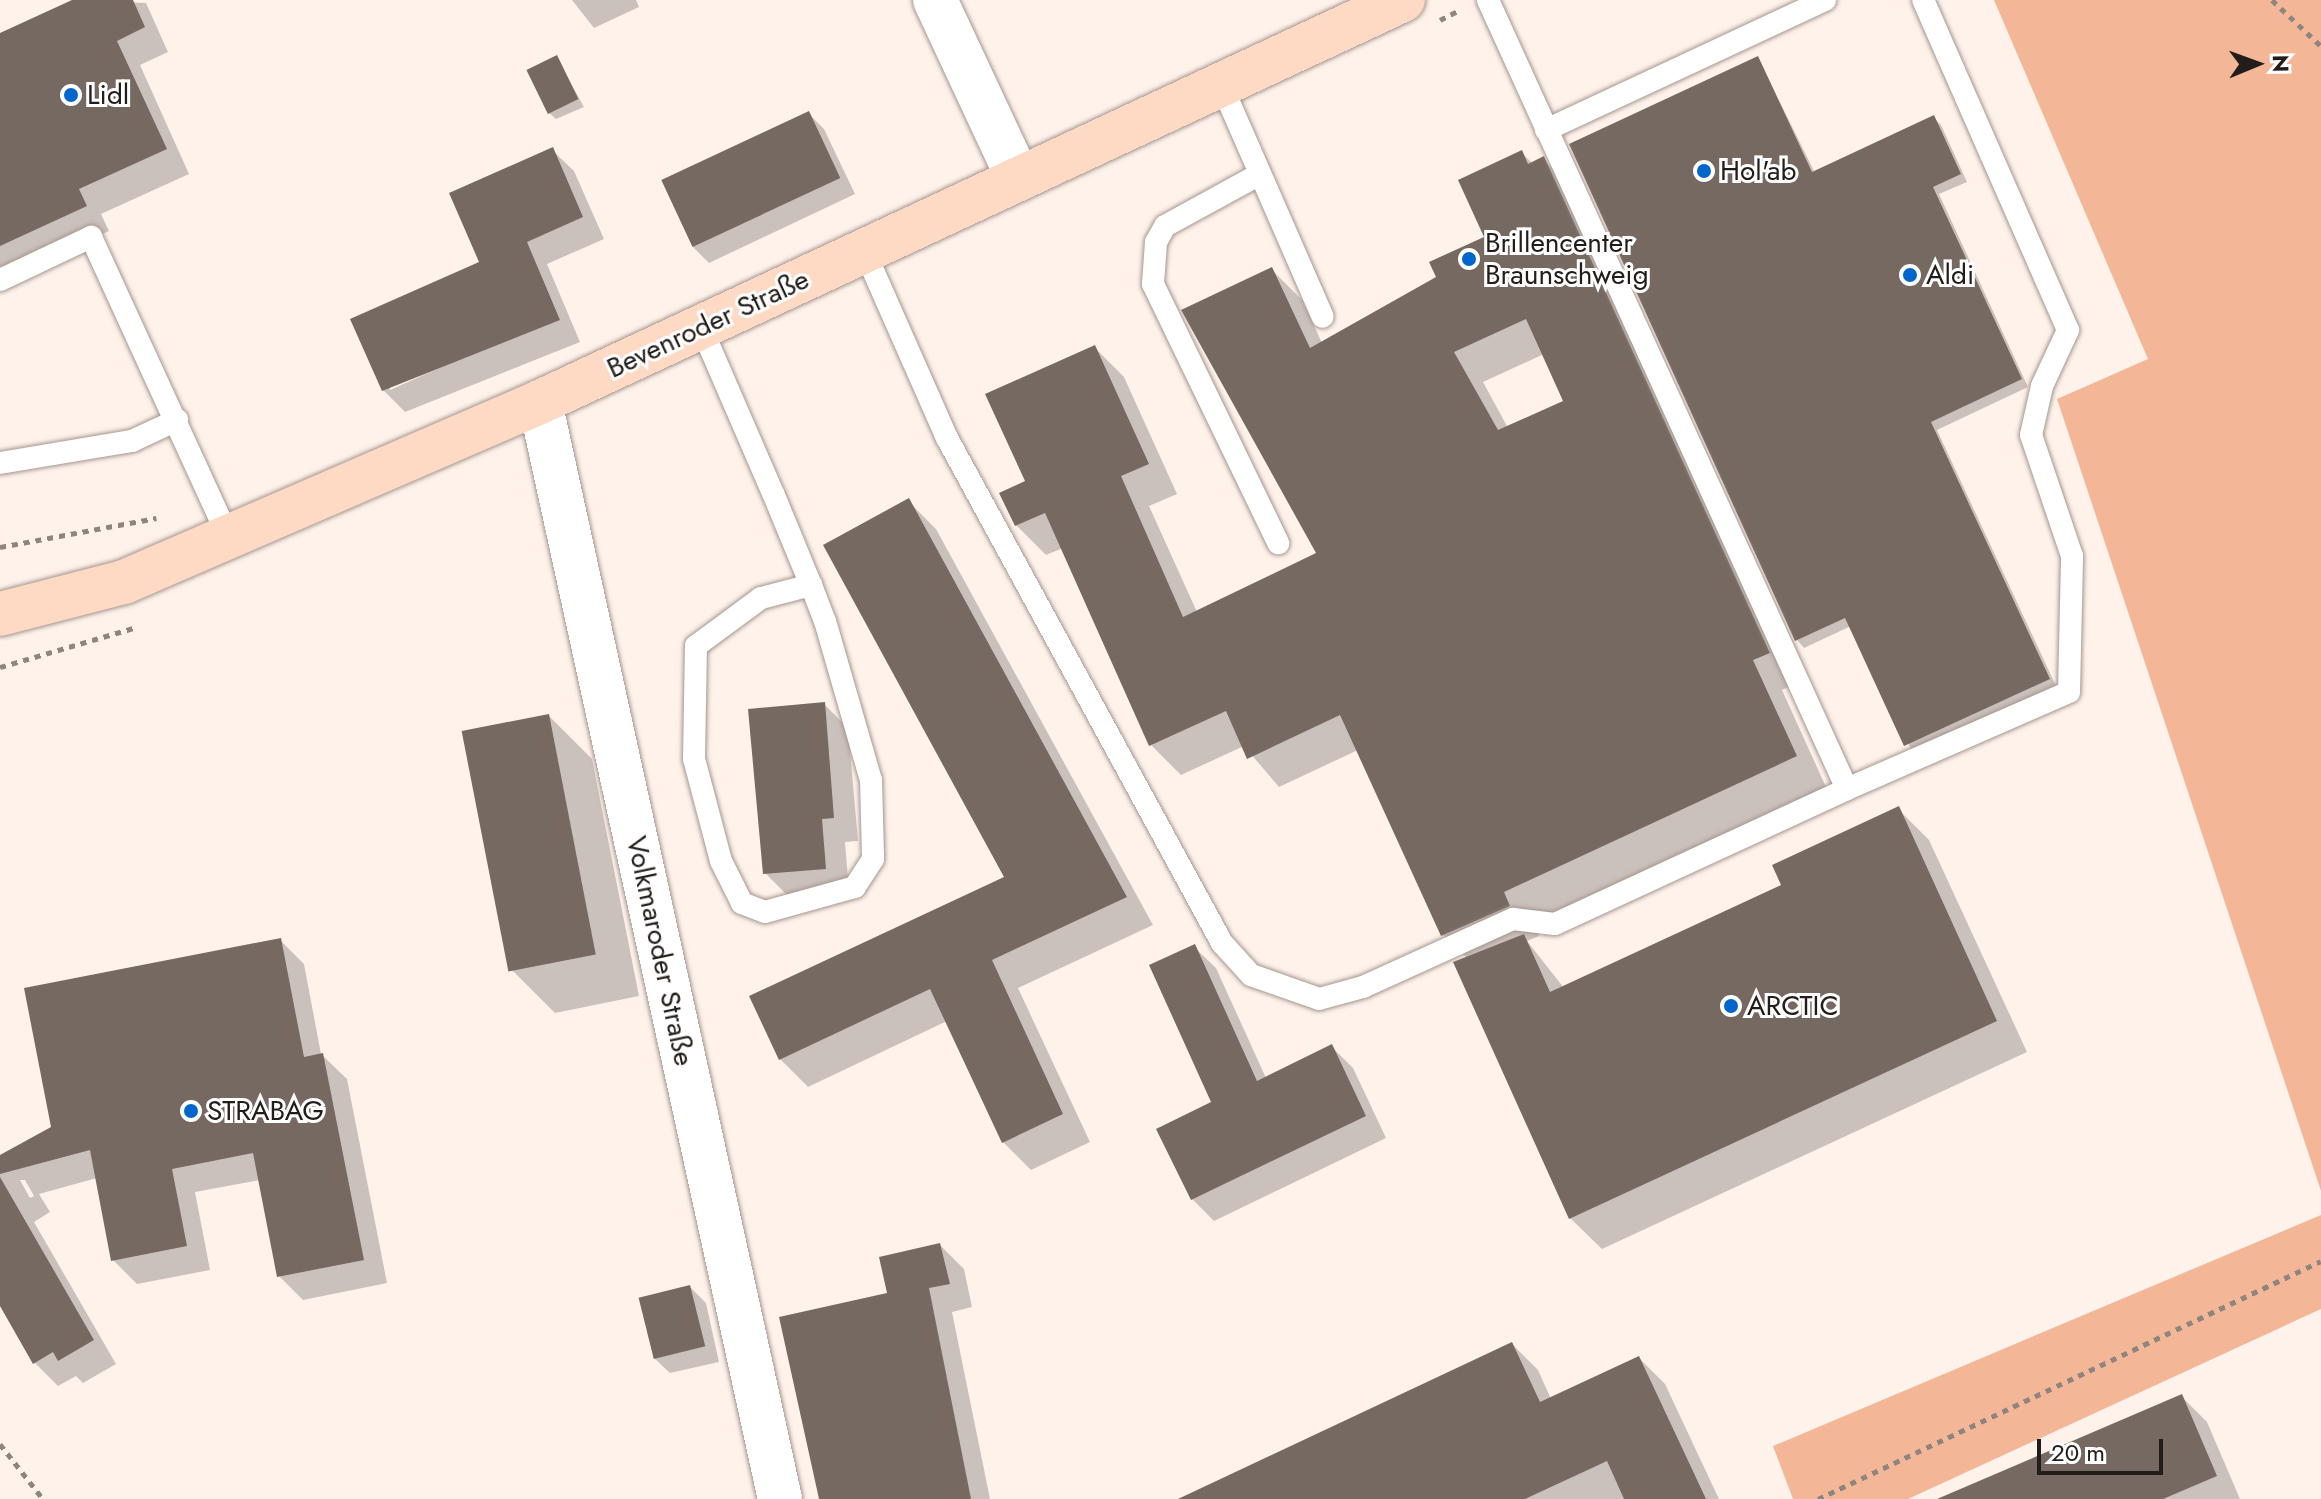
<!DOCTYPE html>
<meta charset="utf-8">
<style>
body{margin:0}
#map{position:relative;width:2321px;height:1499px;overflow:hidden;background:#fef2eb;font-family:Jost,sans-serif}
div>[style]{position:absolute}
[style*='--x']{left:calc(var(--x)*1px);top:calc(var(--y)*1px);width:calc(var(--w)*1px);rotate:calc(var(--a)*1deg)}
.green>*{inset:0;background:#f3b697}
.shadow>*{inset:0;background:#0003}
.building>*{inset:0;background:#766962;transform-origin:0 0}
.path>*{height:5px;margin-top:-2.5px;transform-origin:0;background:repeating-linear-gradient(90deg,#8e8580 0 6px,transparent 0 12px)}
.roads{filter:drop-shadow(0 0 2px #a4968f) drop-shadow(0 0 2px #a4968f)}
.service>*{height:22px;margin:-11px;padding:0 11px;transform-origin:11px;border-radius:11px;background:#fff}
.minor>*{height:44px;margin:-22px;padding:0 22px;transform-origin:22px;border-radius:22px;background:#fff}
.tertiary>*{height:44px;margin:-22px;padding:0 22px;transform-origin:22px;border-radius:22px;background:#fff}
.secondary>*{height:44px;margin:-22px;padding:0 22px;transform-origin:22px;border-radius:22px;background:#fed9c3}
.dots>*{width:22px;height:22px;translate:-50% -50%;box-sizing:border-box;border:4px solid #fff;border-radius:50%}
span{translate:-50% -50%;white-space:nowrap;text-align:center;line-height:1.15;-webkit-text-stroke:6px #fff;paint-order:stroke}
.poi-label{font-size:28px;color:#221d1a}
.left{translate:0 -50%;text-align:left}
.street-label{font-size:28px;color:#221d1a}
.north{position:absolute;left:2217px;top:24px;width:80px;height:80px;-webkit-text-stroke:6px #fff;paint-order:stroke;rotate:89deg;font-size:22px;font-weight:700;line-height:32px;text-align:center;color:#221d1a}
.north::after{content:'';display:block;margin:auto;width:28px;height:36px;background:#221d1a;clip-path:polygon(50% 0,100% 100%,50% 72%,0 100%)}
.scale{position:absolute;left:2037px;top:1439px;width:126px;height:36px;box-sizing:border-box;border:4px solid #221d1a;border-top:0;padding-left:10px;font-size:24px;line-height:28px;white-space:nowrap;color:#221d1a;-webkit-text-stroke:6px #fff;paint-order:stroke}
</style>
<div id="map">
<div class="green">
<div style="clip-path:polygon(1994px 0,2321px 0,2321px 1191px,2057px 399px,2148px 359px)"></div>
<div style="clip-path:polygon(2321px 1215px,2321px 1309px,1908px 1499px,1793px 1499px,1773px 1446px)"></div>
</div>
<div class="shadow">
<div style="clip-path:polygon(77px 0,146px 3px,168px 52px,140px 65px,189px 174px,101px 214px,109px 231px,0 281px,0 35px)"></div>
<div style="clip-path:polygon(572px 0,636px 0,639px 7px,594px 28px)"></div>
<div style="clip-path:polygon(556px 57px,584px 107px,556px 119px,548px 112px)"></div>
<div style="clip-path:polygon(1758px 58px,1815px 173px,1934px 118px,1941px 125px,1967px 182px,1939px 194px,2028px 387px,1937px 430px,2056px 686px,1913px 753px,1851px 626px,1804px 648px,1797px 640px)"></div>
<div style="clip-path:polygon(808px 113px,824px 129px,855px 194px,709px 263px,693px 247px)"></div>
<div style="clip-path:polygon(evenodd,552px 150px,574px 171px,604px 239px,547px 264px,580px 342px,405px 412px,383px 390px,481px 263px,552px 150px,500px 341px,390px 390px,390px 385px,500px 341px)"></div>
<div style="clip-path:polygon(evenodd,1522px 153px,1533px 164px,1543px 159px,1573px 189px,1798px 683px,1782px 690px,1826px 787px,1533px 922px,1539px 936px,1527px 941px,1564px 988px,1784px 886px,1898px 809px,1929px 840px,2027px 1052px,1602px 1249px,1570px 1218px,1467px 958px,1443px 935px,1358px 750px,1279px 787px,1244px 746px,1181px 775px,1151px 745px,1063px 548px,1046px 555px,1016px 525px,1028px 482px,1094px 347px,1124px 377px,1177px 494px,1149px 506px,1197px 612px,1318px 553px,1272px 270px,1302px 300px,1322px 343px,1438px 278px,1486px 238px,1522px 153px,1544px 354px,1566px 402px,1508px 428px,1483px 382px,1544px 354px)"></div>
<div style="clip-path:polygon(908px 501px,936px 529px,1153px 925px,1018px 988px,1090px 1142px,1031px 1170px,1003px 1142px,947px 1021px,808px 1087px,780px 1059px,1007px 878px)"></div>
<div style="clip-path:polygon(824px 704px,848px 728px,858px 841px,845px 842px,849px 892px,789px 897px,765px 873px)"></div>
<div style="clip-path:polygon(549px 716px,592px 759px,639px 996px,555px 1013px,512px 970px)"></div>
<div style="clip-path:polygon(evenodd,280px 940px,304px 964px,321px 1054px,347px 1079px,387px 1283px,303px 1300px,279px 1276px,260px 1180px,195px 1192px,210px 1270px,137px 1284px,113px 1260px,97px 1178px,39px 1194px,50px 1212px,34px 1222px,116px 1364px,83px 1383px,76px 1376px,58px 1386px,34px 1362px,0 1302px,0 1158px,53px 1128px,280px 940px,20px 1180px,25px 1180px,34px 1196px,30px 1198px,20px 1180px)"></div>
<div style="clip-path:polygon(1194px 947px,1216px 968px,1266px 1078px,1332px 1047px,1353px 1068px,1386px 1138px,1214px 1221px,1192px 1199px,1214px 1103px)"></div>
<div style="clip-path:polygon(940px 1245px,964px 1269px,972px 1307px,952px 1312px,990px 1499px,821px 1499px)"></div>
<div style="clip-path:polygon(690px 1287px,706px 1303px,719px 1362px,670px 1373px,653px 1357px)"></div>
<div style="clip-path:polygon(1512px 1344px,1538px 1370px,1551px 1399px,1639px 1358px,1665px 1384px,1719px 1499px,1183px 1499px)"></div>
<div style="clip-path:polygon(2181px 1396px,2207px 1422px,2240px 1499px,1945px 1499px)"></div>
</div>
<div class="building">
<div style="clip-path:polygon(72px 0,133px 0,145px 27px,117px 41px,167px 149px,79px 189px,87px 206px,0 246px,0 33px)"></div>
<div style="left:557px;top:55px;width:49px;height:34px;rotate:64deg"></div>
<div style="clip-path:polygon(1758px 56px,1812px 172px,1934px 115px,1961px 174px,1933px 187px,2022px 379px,1931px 422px,2050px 679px,1904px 746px,1845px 618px,1795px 641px,1569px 144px)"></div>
<div style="left:809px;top:111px;width:74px;height:163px;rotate:65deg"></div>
<div style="clip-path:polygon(553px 147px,583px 217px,527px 242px,560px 320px,382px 391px,350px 319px,479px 262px,449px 193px)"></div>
<div style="clip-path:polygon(evenodd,1522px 150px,1528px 164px,1544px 156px,1770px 653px,1753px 660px,1797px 756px,1504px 892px,1510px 906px,1441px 936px,1340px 715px,1247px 759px,1226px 711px,1149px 746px,1045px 513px,1015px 526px,999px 493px,1025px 481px,985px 394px,1095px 345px,1149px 464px,1121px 476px,1183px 617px,1316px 553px,1181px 310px,1272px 267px,1310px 348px,1436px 277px,1429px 262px,1484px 237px,1458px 180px,1522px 150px,1526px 319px,1563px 401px,1498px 430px,1454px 352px,1526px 319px)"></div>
<div style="clip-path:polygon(909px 498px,1127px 897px,992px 960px,1063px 1114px,1002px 1143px,930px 989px,779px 1060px,749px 996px,1004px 877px,823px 545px)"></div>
<div style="clip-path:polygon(825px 702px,834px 818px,822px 819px,826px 869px,763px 874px,748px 709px)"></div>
<div style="left:549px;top:714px;width:245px;height:89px;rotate:79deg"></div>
<div style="clip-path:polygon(1899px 806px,1997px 1021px,1569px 1219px,1453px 962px,1524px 934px,1550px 992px,1781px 885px,1772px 865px)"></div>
<div style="clip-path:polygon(281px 938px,304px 1057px,323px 1053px,364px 1260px,277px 1277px,253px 1153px,172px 1169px,187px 1246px,111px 1261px,90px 1150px,0 1174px,0 1155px,51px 1127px,24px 988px)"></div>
<div style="clip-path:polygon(1195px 944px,1257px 1081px,1332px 1044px,1366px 1116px,1191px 1200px,1156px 1129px,1211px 1102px,1149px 965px)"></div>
<div style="clip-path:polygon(0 1177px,94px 1340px,58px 1361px,53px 1352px,33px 1364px,0 1306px)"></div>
<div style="clip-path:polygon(940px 1243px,950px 1284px,929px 1288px,971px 1499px,819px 1499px,779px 1317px,887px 1293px,879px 1257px)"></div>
<div style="left:690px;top:1285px;width:63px;height:53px;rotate:76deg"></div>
<div style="clip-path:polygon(1512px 1342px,1540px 1402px,1639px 1356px,1706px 1499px,1624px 1499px,1607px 1461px,1525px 1499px,1178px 1499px)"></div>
<div style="clip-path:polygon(2182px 1394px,2217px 1476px,2163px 1499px,1937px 1499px)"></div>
</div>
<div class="path">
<div style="--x:2272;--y:0;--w:67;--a:43.2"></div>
<div style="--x:1440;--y:20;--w:22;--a:-27"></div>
<div style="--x:0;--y:547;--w:159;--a:-10.5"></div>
<div style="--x:0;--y:667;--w:139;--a:-16.3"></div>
<div style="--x:0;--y:1444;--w:70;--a:52"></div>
<div style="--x:1818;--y:1499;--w:556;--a:-25.32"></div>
</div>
<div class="roads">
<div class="service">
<div style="--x:1221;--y:84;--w:254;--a:66.4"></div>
<div style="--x:1546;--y:130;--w:308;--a:-25"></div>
<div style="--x:1260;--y:174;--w:108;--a:151.3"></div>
<div style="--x:1165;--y:226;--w:18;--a:119"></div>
<div style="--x:1156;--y:242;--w:42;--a:94.1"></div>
<div style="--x:1153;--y:284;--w:288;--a:64.2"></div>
<div style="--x:864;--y:250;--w:206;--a:66.2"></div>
<div style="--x:947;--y:438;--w:575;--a:61.43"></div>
<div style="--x:1222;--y:943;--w:43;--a:47.8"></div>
<div style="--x:1251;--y:975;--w:72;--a:19.4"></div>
<div style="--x:1319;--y:999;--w:46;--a:-15.3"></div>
<div style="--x:1363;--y:987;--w:165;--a:-24.4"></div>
<div style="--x:1513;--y:919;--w:42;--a:6.8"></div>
<div style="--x:1555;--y:924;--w:322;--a:-24.8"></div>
<div style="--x:1847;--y:789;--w:867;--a:-114.47"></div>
<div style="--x:0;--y:280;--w:101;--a:-25.3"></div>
<div style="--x:91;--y:237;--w:329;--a:65.4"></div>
<div style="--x:701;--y:327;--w:181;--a:66.6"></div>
<div style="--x:773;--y:493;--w:100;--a:67.6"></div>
<div style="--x:811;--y:585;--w:39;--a:69"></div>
<div style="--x:825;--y:621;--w:166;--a:73.9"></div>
<div style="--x:871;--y:780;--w:79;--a:88.5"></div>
<div style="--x:873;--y:859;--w:33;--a:123"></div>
<div style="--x:855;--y:887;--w:93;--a:164.5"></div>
<div style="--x:765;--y:912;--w:25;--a:-159"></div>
<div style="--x:742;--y:903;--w:47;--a:-116.6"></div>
<div style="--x:721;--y:861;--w:106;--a:-104.8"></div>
<div style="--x:694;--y:759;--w:113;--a:-89"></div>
<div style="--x:696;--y:646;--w:81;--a:-36.4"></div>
<div style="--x:761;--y:598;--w:52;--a:-14.6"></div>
<div style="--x:0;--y:463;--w:134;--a:-9.5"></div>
<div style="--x:132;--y:441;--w:50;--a:-25"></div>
<div style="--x:1847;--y:789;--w:242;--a:-23.6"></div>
<div style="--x:2069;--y:692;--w:136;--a:-88.7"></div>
<div style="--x:2072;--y:556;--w:128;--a:-108.7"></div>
<div style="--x:2031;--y:435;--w:50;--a:-77.3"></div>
<div style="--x:2042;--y:386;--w:62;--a:-65.1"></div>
<div style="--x:2068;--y:330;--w:360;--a:-113.7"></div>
</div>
<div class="minor">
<div style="--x:935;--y:0;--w:196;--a:65"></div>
</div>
<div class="tertiary">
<div style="--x:540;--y:402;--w:1123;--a:77.66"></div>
</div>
<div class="secondary">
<div style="--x:0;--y:614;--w:128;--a:-14.5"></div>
<div style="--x:124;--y:582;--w:453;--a:-23.4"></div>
<div style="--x:540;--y:402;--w:952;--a:-24.98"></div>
</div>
</div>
<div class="dots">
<div style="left:71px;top:95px;background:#0065cd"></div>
<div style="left:1704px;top:171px;background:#0065cd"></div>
<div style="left:1469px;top:259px;background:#0065cd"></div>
<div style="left:1910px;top:275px;background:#0065cd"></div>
<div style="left:1731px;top:1006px;background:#0065cd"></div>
<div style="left:191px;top:1111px;background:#0065cd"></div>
</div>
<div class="poi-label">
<span class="left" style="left:87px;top:95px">Lidl</span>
<span class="left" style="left:1720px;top:171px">Hol'ab</span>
<span class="left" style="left:1485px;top:259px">Brillencenter<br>Braunschweig</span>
<span class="left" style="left:1926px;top:275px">Aldi</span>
<span class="left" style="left:1747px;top:1006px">ARCTIC</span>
<span class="left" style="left:207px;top:1111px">STRABAG</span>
</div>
<div class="street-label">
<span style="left:708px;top:324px;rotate:-25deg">Bevenroder Straße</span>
<span style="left:660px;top:951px;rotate:78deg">Volkmaroder Straße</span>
</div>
<div class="north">N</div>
<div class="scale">20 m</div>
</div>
